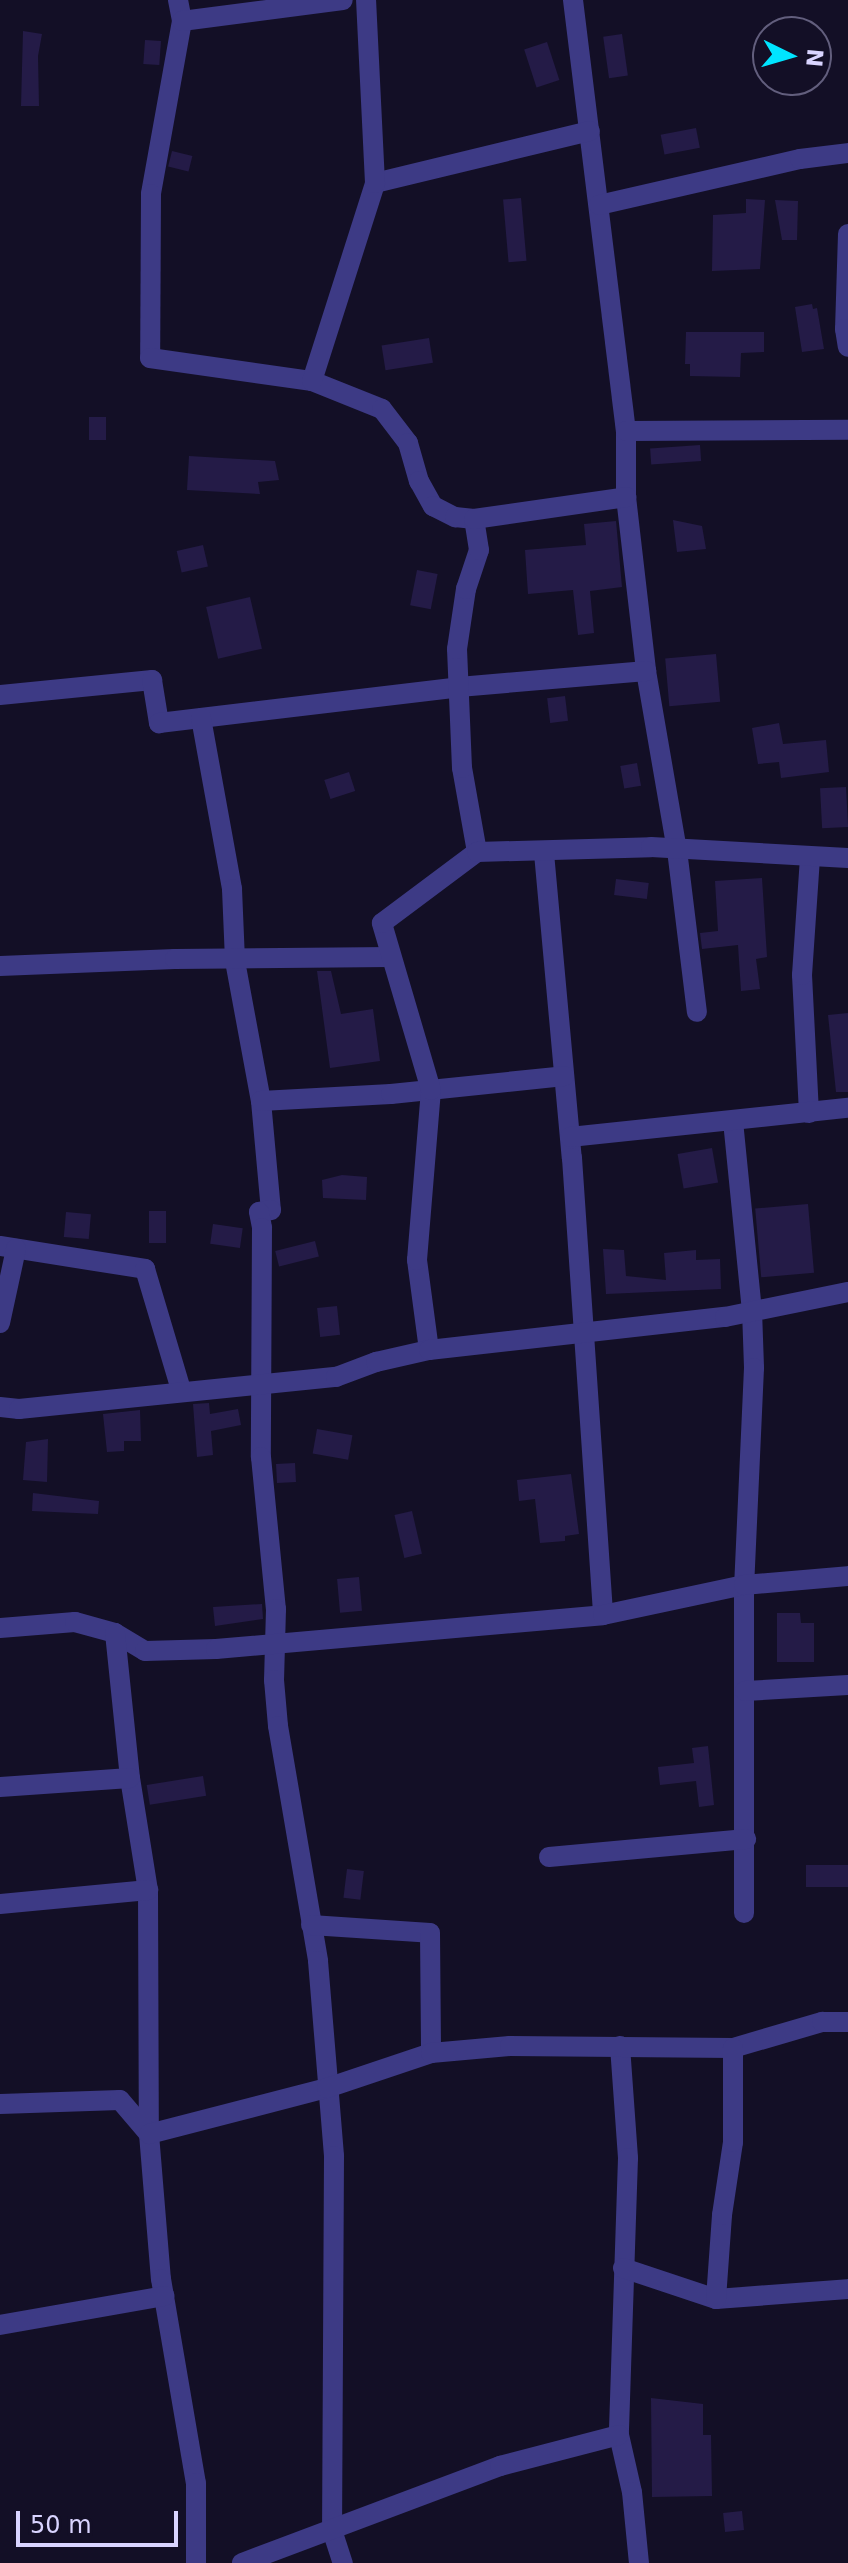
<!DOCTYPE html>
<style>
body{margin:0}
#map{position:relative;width:848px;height:2563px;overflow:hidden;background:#130f26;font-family:"DejaVu Sans",sans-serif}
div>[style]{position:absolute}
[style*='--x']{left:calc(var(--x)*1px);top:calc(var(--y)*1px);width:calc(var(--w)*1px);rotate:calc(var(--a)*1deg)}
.building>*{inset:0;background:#241b47;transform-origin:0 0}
.street>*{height:20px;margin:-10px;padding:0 10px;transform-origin:10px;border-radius:10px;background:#3d3a85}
span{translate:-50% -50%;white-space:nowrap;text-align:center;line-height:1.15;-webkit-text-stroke:8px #130f26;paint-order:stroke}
.north{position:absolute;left:752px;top:16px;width:80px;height:80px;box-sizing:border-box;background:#130f26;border:2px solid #625e7d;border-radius:50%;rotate:95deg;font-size:22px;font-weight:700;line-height:32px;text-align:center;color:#d9d4ff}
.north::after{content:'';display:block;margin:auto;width:28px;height:36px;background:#00e5ff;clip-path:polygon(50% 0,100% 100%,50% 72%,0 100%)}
.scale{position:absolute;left:16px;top:2511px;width:162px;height:36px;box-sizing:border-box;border:4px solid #d9d4ff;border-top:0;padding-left:10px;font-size:24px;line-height:28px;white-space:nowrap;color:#d9d4ff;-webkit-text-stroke:6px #130f26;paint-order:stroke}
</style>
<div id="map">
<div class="building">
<div style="clip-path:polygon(23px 31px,42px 34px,38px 56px,39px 106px,21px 106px)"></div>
<div style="left:622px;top:34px;width:42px;height:19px;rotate:82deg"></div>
<div style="left:145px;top:40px;width:16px;height:24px;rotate:4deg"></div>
<div style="left:547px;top:42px;width:40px;height:24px;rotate:72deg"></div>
<div style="left:696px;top:128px;width:20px;height:36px;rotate:79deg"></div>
<div style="left:172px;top:151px;width:21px;height:16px;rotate:14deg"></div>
<div style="left:521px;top:198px;width:63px;height:18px;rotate:85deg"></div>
<div style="clip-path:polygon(746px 199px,765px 200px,760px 269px,712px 271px,713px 215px,746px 213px)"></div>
<div style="clip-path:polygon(775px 200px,798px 201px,797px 240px,782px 240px)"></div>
<div style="clip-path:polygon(812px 304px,813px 309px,817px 308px,824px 349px,802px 352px,795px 307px)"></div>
<div style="clip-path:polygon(686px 332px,764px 332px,764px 352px,741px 353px,740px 377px,690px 376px,690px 364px,685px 364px)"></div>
<div style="left:429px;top:338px;width:25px;height:48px;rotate:81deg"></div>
<div style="left:89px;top:417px;width:17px;height:23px"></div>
<div style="left:700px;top:445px;width:16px;height:50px;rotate:86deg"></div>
<div style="clip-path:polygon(189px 456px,275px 461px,279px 480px,258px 482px,260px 494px,187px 490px)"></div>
<div style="clip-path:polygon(673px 520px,702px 526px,706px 549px,677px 552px)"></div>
<div style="clip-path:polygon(616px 521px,622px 587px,590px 591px,594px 633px,578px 635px,573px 590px,528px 594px,525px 550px,586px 545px,584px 524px)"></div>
<div style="left:203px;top:545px;width:22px;height:27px;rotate:77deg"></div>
<div style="left:417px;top:570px;width:21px;height:36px;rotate:11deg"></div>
<div style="left:250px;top:597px;width:53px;height:45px;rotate:77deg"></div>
<div style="left:716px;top:654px;width:48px;height:51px;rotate:85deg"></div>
<div style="left:565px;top:696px;width:25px;height:18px;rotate:83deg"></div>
<div style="clip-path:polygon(779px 723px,783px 744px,826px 740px,829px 772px,781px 778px,779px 762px,758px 764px,752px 728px)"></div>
<div style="left:637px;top:763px;width:23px;height:17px;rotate:80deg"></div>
<div style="left:349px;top:772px;width:20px;height:26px;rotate:72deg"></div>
<div style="left:846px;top:787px;width:40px;height:26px;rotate:87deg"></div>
<div style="clip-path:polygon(762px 878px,767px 957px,756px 959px,760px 989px,741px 991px,738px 945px,702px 949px,700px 933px,718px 931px,715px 881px)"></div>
<div style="left:616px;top:879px;width:33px;height:16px;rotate:7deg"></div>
<div style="clip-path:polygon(317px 971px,331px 971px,341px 1014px,373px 1009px,380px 1061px,330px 1068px)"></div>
<div style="clip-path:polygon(848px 1013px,848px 1092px,836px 1092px,828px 1015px)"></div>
<div style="left:712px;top:1148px;width:35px;height:35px;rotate:80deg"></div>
<div style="clip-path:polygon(342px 1175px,367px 1177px,366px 1200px,323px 1198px,322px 1180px)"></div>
<div style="left:808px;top:1204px;width:69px;height:53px;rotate:85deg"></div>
<div style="left:149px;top:1211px;width:17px;height:32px"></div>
<div style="left:66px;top:1212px;width:25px;height:25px;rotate:5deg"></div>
<div style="left:213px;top:1224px;width:30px;height:20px;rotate:8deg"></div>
<div style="left:315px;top:1241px;width:16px;height:41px;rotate:76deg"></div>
<div style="clip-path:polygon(603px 1249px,624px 1250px,626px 1276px,666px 1280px,664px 1253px,696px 1250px,696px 1260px,720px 1259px,721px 1289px,606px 1294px)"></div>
<div style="left:337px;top:1306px;width:29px;height:20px;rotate:84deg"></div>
<div style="clip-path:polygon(209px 1403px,210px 1414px,238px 1409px,241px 1425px,211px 1431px,213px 1455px,197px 1457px,193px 1404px)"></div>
<div style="clip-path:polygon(140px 1410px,141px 1441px,124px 1441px,124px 1451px,107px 1452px,103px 1414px)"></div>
<div style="left:317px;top:1429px;width:36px;height:25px;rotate:10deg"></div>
<div style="clip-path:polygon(48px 1439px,47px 1482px,23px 1480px,26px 1442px)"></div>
<div style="left:295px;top:1463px;width:19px;height:19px;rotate:87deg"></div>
<div style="clip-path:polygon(571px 1474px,579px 1534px,565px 1536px,565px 1541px,540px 1543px,535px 1499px,519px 1501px,517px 1480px)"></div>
<div style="clip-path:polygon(33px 1493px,99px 1501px,98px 1514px,32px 1511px)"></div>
<div style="left:412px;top:1511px;width:44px;height:18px;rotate:77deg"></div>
<div style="left:359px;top:1577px;width:34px;height:22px;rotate:85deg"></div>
<div style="clip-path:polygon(262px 1604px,263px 1619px,215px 1626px,213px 1607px)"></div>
<div style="clip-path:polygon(777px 1613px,800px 1613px,801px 1623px,814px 1623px,814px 1662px,777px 1662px)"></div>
<div style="clip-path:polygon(708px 1746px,714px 1805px,699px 1807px,696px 1781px,660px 1785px,658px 1767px,694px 1763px,692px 1748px)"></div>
<div style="left:203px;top:1776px;width:20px;height:57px;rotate:81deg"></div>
<div style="left:848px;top:1865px;width:22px;height:42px;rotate:90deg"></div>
<div style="left:347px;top:1869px;width:17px;height:29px;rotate:7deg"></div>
<div style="clip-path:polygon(651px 2398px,703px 2404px,703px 2435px,711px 2435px,712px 2496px,652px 2497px)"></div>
<div style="left:742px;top:2511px;width:19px;height:19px;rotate:84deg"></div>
</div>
<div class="street">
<div style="--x:178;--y:0;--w:21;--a:79"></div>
<div style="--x:182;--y:21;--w:176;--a:100.2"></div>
<div style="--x:151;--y:194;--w:164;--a:90.3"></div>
<div style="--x:150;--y:358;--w:164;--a:8.1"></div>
<div style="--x:312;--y:381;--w:75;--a:21.8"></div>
<div style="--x:382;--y:409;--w:43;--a:52.6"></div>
<div style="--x:408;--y:443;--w:40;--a:74"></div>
<div style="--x:419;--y:481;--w:29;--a:61"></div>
<div style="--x:433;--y:506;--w:25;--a:27"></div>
<div style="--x:455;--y:517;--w:19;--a:6"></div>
<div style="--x:573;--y:0;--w:434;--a:83"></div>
<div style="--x:626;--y:431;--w:66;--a:90"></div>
<div style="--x:626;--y:497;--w:175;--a:83.4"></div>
<div style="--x:646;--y:671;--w:182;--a:80.2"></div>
<div style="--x:677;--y:850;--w:163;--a:83"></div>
<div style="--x:182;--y:21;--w:162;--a:-7.4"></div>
<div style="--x:375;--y:183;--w:221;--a:-13.6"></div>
<div style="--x:599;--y:205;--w:206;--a:-12.9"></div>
<div style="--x:800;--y:159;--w:48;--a:-7.1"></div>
<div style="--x:848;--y:234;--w:95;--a:91.8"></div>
<div style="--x:845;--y:329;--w:18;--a:81"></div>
<div style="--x:312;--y:381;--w:208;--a:-72.3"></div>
<div style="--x:375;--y:183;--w:183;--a:-92.8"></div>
<div style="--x:626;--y:431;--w:222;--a:-0.3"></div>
<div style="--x:0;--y:695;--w:153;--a:-5.6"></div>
<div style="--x:152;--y:680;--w:44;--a:80.8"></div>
<div style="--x:159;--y:723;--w:302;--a:-6.8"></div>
<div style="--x:459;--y:687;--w:188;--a:-4.9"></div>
<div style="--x:201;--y:718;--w:174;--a:79.7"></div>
<div style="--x:232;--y:889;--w:72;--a:87.6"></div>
<div style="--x:235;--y:961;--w:142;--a:79.5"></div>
<div style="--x:261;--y:1101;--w:109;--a:84.8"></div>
<div style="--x:271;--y:1210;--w:12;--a:171"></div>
<div style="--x:259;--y:1212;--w:16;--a:79"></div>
<div style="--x:262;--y:1228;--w:229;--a:90.3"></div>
<div style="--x:261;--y:1457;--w:153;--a:84.4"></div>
<div style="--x:276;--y:1609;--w:71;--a:91.6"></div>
<div style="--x:274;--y:1680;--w:46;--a:85"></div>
<div style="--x:278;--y:1726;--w:238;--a:80.3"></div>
<div style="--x:318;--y:1961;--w:196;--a:85.3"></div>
<div style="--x:334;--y:2156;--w:374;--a:90.3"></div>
<div style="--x:332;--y:2530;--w:35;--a:72"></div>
<div style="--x:477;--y:852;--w:85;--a:-100.1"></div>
<div style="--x:462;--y:768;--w:119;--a:-92.4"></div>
<div style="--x:457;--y:649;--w:61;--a:-81.5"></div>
<div style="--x:466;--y:589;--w:41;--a:-71.6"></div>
<div style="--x:479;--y:550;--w:31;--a:-99"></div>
<div style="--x:474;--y:519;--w:154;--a:-8.2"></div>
<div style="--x:544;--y:853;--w:306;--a:84.8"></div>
<div style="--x:572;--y:1158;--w:458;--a:86.1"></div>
<div style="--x:0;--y:966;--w:175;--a:-2.3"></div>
<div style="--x:175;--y:959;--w:216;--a:-0.5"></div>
<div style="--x:261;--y:1101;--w:130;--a:-3.1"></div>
<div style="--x:391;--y:1094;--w:174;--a:-5.9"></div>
<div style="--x:809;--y:1113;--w:138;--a:-92.9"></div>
<div style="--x:802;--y:975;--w:118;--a:-86.1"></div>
<div style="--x:733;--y:1121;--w:190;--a:84.3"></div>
<div style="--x:752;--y:1310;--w:58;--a:88"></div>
<div style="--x:754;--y:1368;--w:217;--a:92.6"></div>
<div style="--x:744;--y:1585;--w:328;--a:90"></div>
<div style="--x:570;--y:1137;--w:280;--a:-6"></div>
<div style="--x:0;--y:1246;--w:147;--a:9"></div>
<div style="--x:145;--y:1269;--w:126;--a:73.4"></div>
<div style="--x:0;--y:1323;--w:76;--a:-77.8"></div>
<div style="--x:429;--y:1350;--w:91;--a:-97.6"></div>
<div style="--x:417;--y:1260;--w:171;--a:-85.3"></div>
<div style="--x:431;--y:1090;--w:174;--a:-106.4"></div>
<div style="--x:382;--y:923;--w:119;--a:-36.8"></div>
<div style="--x:477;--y:852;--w:174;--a:-1.6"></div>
<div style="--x:651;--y:847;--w:197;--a:3.2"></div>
<div style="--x:0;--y:1407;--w:19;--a:6"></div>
<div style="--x:19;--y:1409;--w:319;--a:-5.8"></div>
<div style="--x:336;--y:1377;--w:43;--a:-20.6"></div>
<div style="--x:376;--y:1362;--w:54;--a:-12.8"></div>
<div style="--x:429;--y:1350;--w:298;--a:-6.4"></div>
<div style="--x:725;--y:1317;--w:126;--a:-11.5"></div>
<div style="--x:0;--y:1628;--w:75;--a:-4.6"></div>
<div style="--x:75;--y:1622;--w:41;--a:15.4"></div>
<div style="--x:115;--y:1633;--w:35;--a:31"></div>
<div style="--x:145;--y:1651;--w:71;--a:-1.6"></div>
<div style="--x:216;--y:1649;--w:388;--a:-5"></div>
<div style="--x:603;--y:1615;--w:144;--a:-12"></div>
<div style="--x:744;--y:1585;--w:104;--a:-4.9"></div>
<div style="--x:115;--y:1633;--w:146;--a:84.1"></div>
<div style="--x:130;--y:1778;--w:113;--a:80.9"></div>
<div style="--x:148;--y:1890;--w:244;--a:89.8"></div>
<div style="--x:149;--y:2134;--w:145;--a:85.3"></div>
<div style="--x:161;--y:2279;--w:207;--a:80.3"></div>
<div style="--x:196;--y:2483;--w:80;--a:90"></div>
<div style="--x:745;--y:1691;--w:103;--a:-3.3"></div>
<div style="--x:0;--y:1787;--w:130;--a:-4"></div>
<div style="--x:549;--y:1857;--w:198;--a:-5.2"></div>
<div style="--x:0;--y:1904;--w:149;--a:-5.4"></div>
<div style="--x:311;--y:1925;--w:119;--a:3.8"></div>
<div style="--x:430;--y:1933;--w:120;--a:89.5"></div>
<div style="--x:620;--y:2046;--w:112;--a:85.9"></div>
<div style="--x:628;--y:2158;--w:277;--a:91.9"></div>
<div style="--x:619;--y:2435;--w:58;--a:77.2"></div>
<div style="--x:632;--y:2492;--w:71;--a:84.4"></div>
<div style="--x:0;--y:2104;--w:120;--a:-1.9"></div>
<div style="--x:120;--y:2100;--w:45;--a:49.5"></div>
<div style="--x:149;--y:2134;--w:184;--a:-14.5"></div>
<div style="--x:327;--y:2088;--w:110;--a:-18.6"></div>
<div style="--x:431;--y:2053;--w:79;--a:-5.1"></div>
<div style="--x:510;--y:2046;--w:223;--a:0.5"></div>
<div style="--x:733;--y:2048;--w:93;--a:-16.3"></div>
<div style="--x:822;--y:2022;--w:26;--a:0"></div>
<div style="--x:623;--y:2268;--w:98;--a:18.4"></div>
<div style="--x:716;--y:2299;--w:132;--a:-4.3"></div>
<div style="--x:716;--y:2299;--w:84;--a:-85.9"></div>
<div style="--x:722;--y:2215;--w:74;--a:-81.4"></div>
<div style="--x:733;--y:2142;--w:94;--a:-90"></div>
<div style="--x:0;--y:2325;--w:167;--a:-10"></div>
<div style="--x:242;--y:2563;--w:276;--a:-20.6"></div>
<div style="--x:500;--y:2466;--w:123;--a:-14.6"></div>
</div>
<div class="north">N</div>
<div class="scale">50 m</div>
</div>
